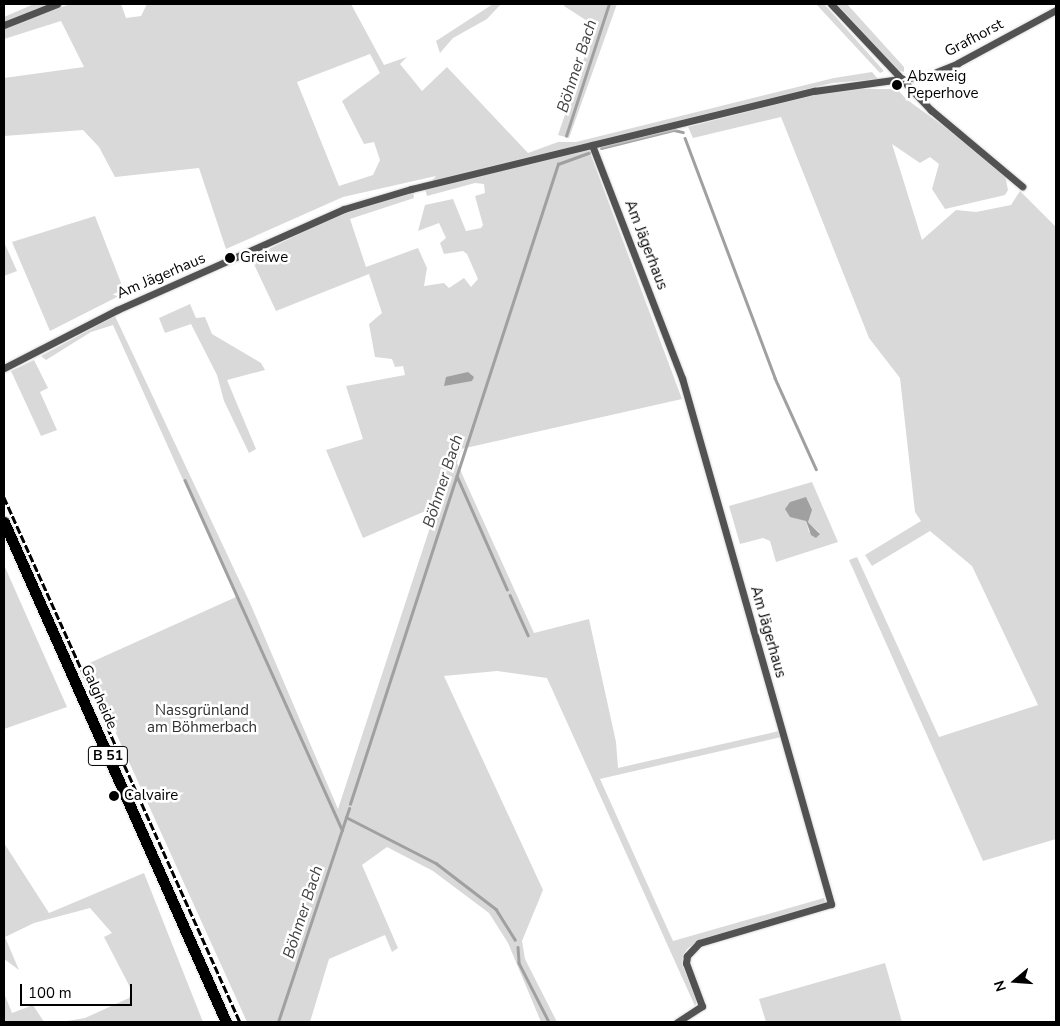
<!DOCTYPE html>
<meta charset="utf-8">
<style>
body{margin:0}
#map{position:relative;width:1060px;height:1026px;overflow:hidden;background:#fff;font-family:"Nunito Sans",sans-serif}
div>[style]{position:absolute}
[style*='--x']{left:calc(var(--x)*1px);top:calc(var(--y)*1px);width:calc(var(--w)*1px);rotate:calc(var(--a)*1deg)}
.green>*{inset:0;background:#d9d9d9}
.water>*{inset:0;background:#a0a0a0}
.stream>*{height:2.5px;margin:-1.25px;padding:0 1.25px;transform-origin:1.25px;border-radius:1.25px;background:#a0a0a0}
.roads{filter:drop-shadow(0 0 1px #dbdbdb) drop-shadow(0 0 1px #dbdbdb)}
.minor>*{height:7px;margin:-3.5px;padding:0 3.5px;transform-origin:3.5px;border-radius:3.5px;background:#525252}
.primary>*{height:11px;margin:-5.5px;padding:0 5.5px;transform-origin:5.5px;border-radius:5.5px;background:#000}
.rail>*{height:2.5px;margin-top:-1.25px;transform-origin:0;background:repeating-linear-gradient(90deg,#000 0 8px,transparent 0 10.5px)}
.dots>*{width:14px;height:14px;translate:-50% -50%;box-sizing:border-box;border:2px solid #fff;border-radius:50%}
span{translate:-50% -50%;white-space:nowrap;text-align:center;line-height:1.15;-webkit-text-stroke:5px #fff;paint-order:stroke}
.shield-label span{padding:1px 4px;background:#fff;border:1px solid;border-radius:4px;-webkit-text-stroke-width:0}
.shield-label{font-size:14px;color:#000;font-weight:700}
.street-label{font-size:15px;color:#000}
.poi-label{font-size:15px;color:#000}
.left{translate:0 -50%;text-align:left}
.park-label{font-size:15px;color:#303030}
.water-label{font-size:16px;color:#414141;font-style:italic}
.frame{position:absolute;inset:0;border:5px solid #000;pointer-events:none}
.north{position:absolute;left:990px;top:956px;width:50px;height:50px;-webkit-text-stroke:4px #fff;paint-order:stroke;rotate:252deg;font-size:14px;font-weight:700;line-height:20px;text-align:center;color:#000}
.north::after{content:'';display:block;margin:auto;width:18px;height:22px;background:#000;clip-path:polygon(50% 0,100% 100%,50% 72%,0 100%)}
.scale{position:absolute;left:20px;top:984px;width:112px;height:22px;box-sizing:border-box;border:2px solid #000;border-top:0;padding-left:6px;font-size:15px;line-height:18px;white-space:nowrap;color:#000;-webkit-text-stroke:4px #fff;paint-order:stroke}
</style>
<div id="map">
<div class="green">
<div style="clip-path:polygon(34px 4px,51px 4px,4px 22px,4px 17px)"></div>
<div style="clip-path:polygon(evenodd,70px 4px,121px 4px,126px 18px,141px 16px,147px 4px,351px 4px,384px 65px,407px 57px,400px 64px,422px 91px,447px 67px,528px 153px,558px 142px,576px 142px,834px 78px,872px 72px,878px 79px,832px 83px,431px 182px,436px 176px,343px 197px,226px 249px,199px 168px,115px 177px,99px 147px,83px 130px,4px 136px,4px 78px,84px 67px,61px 21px,4px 39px,4px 28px,70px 4px,370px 54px,380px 73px,342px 101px,364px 144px,374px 142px,380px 160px,373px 175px,339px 186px,297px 82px,370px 54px)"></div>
<div style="clip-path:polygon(493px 4px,501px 4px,487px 19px,453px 38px,440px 53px,436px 41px)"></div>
<div style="clip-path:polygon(566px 4px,617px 4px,569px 138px,558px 135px,595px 26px,564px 6px)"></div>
<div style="clip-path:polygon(816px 4px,824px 4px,884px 71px,880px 73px)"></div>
<div style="clip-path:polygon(837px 4px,847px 4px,904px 67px,904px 72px,897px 70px)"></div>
<div style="clip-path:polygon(837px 89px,897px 89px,906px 99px,971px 146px,1005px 175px,1008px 190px,1005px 195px,945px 209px,932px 189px,939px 164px,930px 157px,920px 163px,892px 144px,922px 240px,956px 210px,976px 212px,1011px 205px,1020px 191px,1056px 227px,1056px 839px,983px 861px,849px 560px,857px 557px,939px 737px,1038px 705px,972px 566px,930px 531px,872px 566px,865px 555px,921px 521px,915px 512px,900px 378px,869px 338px,781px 117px,693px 138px,688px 127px)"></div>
<div style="clip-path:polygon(589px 150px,682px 399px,461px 449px,457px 463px,534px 633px,589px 619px,616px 742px,618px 768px,779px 731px,781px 737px,600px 779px,673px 941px,824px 898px,825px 902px,817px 908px,700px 940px,688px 948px,683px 955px,682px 964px,697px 1001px,695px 1006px,547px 678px,497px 671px,444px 676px,543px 890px,522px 941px,525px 959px,557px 1022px,541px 1022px,508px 943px,489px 913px,433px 871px,387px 847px,362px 865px,398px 948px,392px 952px,385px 935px,329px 959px,310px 1022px,247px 1022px,85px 665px,236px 597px,113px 325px,91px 332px,46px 360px,41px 356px,115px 316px,250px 603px,338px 809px,437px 506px,363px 538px,326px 450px,363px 439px,346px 386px,405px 375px,403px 366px,395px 367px,392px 359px,375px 357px,369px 324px,382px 313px,369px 274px,276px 311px,251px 258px,347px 210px,413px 192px,414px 198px,350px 219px,366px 267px,418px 248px,427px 268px,424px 286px,444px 283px,449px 288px,464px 278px,471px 287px,478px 279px,467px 254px,463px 251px,444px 254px,440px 243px,446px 238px,439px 223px,418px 231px,425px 205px,453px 199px,466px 231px,481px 228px,483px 225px,475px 196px,485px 193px,484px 184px,475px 183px,427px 196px,425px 189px)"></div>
<div style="clip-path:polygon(95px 216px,125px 293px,50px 331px,12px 242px)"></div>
<div style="clip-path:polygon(4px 242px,17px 271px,4px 276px)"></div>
<div style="clip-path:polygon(190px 304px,196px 318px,205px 317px,212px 334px,261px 363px,265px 370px,227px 380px,256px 449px,249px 453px,224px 401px,217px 375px,191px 324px,165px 333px,159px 318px)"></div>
<div style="clip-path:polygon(34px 360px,48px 388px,40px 392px,57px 430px,41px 436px,11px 371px)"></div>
<div style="clip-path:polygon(evenodd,812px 482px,838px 542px,776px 562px,770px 541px,763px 538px,740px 544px,729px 506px,812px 482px,806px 498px,808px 522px,820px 533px,809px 532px,806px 521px,790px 502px,806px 498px)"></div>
<div style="clip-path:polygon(4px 565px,67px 707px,4px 729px)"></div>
<div style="clip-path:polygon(4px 843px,49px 913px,144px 873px,203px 1022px,61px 1022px,85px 1018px,129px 998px,132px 991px,104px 937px,112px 933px,90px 908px,34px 923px,5px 937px,19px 970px,4px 959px)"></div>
<div style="clip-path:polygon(885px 963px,902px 1022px,766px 1022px,759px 999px)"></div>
<div style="clip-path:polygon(4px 993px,12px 1013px,33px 1005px,44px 1022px,4px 1022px)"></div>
</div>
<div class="water">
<div style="clip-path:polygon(468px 372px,474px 377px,472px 381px,444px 386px,446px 377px)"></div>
<div style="clip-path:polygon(806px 497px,812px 510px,808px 522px,820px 534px,816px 538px,811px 535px,806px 521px,790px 517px,785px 509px,790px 502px)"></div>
</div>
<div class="stream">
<div style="--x:566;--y:136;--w:139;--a:-72"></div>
<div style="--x:685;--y:138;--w:256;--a:69.4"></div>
<div style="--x:775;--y:378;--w:100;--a:65.7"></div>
<div style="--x:601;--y:148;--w:75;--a:-13.9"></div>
<div style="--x:674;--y:130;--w:9;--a:13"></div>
<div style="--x:457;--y:476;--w:124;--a:66.1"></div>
<div style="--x:185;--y:480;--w:384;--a:65.8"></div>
<div style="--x:510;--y:595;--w:44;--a:65.8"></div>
<div style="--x:350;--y:804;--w:673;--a:-72"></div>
<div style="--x:558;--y:164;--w:33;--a:-20"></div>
<div style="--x:346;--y:817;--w:101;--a:27.1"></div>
<div style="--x:436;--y:863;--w:76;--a:37.5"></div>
<div style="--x:496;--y:909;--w:36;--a:58"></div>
<div style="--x:518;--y:947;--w:16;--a:86"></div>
<div style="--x:519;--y:963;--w:66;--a:63"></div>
<div style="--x:278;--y:1022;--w:225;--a:-71.6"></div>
</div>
<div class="roads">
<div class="minor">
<div style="--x:831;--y:4;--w:146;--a:46.7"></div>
<div style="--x:931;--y:110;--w:119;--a:39.9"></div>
<div style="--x:4;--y:25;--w:57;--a:-21.6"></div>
<div style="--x:592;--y:145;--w:250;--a:68.9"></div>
<div style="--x:682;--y:378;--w:547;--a:74.18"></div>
<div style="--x:831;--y:904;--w:138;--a:163.5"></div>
<div style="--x:699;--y:943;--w:18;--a:133"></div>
<div style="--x:687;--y:956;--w:7;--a:98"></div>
<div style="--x:686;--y:963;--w:46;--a:69.6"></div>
<div style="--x:702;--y:1006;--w:30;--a:147"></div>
<div style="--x:4;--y:368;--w:127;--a:-27.2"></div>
<div style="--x:117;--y:310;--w:248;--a:-24"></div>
<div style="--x:344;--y:209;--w:70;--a:-16.6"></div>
<div style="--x:411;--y:189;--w:415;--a:-13.7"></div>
<div style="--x:814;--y:91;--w:116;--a:-7.9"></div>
<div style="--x:929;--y:75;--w:31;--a:-22"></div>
<div style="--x:958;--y:63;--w:111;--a:-28.4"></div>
</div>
<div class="primary">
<div style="--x:4;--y:522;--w:547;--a:66.06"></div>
</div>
</div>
<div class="rail">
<div style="--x:4;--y:497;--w:576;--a:65.79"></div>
</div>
<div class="dots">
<div style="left:897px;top:85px;background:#000"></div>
<div style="left:230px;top:258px;background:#000"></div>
<div style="left:114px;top:796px;background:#000"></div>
</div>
<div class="shield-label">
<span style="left:108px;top:756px">B 51</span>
</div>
<div class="street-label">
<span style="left:974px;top:38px;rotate:-28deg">Grafhorst</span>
<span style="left:646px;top:245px;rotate:69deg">Am Jägerhaus</span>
<span style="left:161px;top:276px;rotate:-23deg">Am Jägerhaus</span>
<span style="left:768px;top:632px;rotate:74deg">Am Jägerhaus</span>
<span style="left:99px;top:697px;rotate:66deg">Galgheide</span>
</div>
<div class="poi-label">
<span class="left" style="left:907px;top:85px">Abzweig<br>Peperhove</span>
<span class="left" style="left:240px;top:258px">Greiwe</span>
<span class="left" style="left:124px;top:796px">Calvaire</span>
</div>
<div class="park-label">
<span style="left:202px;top:719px">Nassgrünland<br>am Böhmerbach</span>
</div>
<div class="water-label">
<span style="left:577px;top:66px;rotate:-72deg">Böhmer Bach</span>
<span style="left:443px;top:481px;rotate:-72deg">Böhmer Bach</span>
<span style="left:303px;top:912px;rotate:-72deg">Böhmer Bach</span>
</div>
<div class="frame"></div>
<div class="north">N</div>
<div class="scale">100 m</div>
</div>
